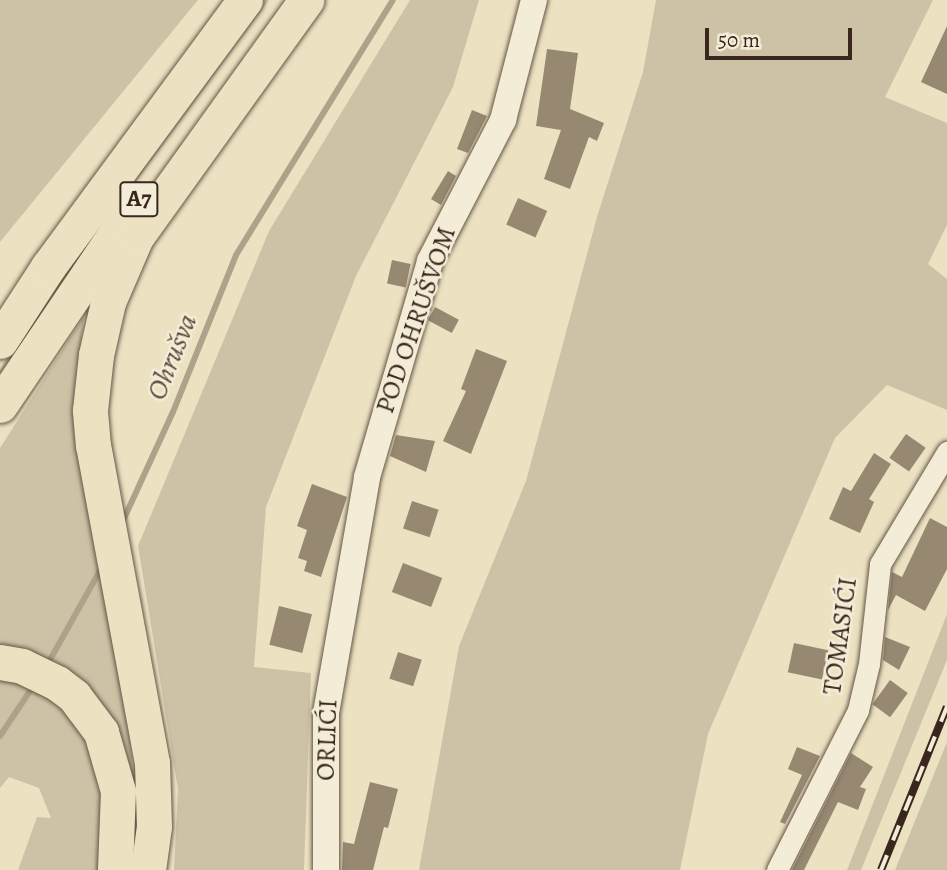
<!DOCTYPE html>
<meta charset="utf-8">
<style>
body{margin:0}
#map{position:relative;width:947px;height:870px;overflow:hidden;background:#ece2c2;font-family:Alegreya,serif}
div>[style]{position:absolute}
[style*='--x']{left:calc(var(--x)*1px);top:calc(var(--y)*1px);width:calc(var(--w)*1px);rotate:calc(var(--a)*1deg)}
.green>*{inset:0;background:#cec2a6}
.stream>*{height:6px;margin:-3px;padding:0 3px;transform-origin:3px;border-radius:3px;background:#afa28a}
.building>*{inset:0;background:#978872;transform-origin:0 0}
.roads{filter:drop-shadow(0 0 2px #665546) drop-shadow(0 0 2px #665546)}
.minor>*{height:21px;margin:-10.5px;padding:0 10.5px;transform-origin:10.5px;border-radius:10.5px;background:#f3ecd7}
.tertiary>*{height:26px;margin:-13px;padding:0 13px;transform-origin:13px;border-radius:13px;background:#f3ecd7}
.trunk>*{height:35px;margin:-17.5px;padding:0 17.5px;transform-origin:17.5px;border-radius:17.5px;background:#ece2c2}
.rail>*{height:8px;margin-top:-4px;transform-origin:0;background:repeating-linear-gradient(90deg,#f3ecd7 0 16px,#3a261c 0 32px);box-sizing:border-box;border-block:2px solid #3a261c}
span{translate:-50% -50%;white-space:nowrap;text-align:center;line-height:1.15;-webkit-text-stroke:5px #f3ecd7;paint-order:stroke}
.shield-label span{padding:2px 5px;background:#f3ecd7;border:2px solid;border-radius:5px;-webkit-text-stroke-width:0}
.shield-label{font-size:24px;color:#3a261c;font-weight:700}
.street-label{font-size:26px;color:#3a261c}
.water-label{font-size:28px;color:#5d4b3d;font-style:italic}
.scale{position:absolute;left:705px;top:28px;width:147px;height:32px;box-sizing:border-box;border:4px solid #3a261c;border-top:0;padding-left:9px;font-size:21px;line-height:24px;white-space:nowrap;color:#3a261c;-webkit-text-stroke:5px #f3ecd7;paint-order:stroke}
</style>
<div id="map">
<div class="green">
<div style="clip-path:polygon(0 0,198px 0,0 242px)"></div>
<div style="clip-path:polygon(261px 0,269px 0,92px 241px,0 380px,0 370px,34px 314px)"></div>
<div style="clip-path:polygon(410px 0,479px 0,453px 87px,356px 276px,266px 507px,254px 667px,311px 673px,304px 870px,174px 870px,178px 789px,138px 546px,269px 231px)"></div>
<div style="clip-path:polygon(656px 0,933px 0,885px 97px,947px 123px,947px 225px,928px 264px,947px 279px,947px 410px,887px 385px,835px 438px,708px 734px,680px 870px,419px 870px,459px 646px,526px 481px,597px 217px,643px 72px)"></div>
<div style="clip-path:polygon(84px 316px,76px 382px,76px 447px,130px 732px,136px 827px,107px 826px,102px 870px,18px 870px,37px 817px,51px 818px,39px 788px,9px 777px,0 788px,0 448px)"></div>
<div style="clip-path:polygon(947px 614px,947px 660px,861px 870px,847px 870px)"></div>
<div style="clip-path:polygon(947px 742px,947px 870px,895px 870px)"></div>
</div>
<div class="stream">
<div style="--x:121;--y:525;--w:124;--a:-65.3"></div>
<div style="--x:173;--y:412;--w:169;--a:-68.1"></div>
<div style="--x:236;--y:255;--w:299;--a:-58.4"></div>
<div style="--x:46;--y:667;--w:115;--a:-60.8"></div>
<div style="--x:0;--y:736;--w:61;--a:-56.3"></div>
</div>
<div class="building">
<div style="clip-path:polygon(947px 26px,947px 94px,921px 82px)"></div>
<div style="clip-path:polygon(547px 49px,578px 53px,570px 109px,604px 123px,597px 141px,589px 137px,570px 189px,544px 179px,561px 130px,536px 126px)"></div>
<div style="clip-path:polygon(472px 110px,487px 116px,468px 153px,457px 149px)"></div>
<div style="clip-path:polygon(448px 171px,456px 176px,441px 205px,431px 199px)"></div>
<div style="left:518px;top:198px;width:32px;height:29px;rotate:24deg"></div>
<div style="left:392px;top:260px;width:19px;height:24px;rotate:12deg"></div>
<div style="left:435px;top:307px;width:27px;height:15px;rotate:28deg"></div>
<div style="clip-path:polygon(476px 349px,507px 361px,471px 454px,443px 441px,466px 391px,461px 389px)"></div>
<div style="left:906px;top:434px;width:24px;height:29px;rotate:35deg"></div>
<div style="clip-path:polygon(396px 435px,435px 441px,426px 472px,390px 456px)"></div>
<div style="clip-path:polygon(874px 453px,891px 464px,869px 499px,874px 502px,860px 533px,829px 519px,843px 487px,851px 491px)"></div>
<div style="clip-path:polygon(312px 484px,347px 497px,321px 577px,304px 571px,307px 561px,298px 558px,307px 530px,297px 526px)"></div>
<div style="left:412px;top:501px;width:28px;height:29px;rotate:18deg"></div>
<div style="clip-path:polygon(930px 518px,947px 527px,947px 569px,925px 611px,896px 595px,888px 610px,892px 572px,902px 577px)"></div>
<div style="left:403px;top:563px;width:42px;height:31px;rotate:21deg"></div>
<div style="left:279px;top:606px;width:34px;height:40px;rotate:14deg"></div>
<div style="clip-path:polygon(885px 637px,910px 647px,899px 670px,883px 660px)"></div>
<div style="left:794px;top:643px;width:35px;height:30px;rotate:12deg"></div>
<div style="left:398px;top:652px;width:25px;height:28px;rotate:18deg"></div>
<div style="left:890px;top:680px;width:22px;height:30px;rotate:36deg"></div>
<div style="clip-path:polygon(797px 747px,820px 756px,785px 824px,780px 822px,802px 775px,788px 769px)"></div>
<div style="clip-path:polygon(851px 753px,873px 767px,860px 787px,866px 789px,858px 810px,838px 802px,804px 870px,792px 870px)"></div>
<div style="clip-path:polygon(370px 782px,398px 789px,388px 828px,384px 827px,373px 870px,342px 870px,343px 842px,354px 844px)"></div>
</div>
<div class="roads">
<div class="minor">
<div style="--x:777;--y:870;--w:179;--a:-63.1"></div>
<div style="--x:858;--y:710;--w:47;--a:-76.6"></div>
<div style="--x:869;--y:664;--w:101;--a:-83.7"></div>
<div style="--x:880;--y:564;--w:131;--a:-59.1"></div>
</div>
<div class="tertiary">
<div style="--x:326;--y:870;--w:157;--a:-90"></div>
<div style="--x:326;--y:713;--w:240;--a:-80.1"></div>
<div style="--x:367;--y:477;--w:225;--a:-73.7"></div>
<div style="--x:430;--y:261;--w:159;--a:-62.6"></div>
<div style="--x:503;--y:120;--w:124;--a:-75.5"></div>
</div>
<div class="trunk">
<div style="--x:0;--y:341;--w:88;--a:-57"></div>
<div style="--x:48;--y:267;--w:332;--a:-53.6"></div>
<div style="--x:0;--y:405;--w:238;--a:-56"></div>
<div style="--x:0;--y:662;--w:22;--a:10"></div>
<div style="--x:22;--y:666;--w:39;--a:26"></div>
<div style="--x:57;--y:683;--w:21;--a:37"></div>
<div style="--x:74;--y:696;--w:45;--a:53.1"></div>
<div style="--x:101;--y:732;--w:61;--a:73.9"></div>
<div style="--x:118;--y:791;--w:79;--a:92.2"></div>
<div style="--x:148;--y:870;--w:44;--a:-82.2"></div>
<div style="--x:154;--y:826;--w:63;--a:-91.8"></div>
<div style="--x:152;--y:763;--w:322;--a:-100.5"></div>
<div style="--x:93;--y:446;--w:36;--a:-95"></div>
<div style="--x:90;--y:410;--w:55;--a:-83.8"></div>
<div style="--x:96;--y:355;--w:54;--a:-77.2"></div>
<div style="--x:108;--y:302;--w:71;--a:-66.7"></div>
<div style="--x:136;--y:237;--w:292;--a:-54.3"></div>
</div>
</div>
<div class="rail">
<div style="--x:881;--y:870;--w:176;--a:-68"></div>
</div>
<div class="shield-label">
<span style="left:139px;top:199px">A7</span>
</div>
<div class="street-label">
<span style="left:416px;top:320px;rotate:-71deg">POD OHRUŠVOM</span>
<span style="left:840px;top:636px;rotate:-82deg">TOMASIĆI</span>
<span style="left:327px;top:740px;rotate:-88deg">ORLIĆI</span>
</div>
<div class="water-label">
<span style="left:172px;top:357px;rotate:-68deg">Ohrušva</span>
</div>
<div class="scale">50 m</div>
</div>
